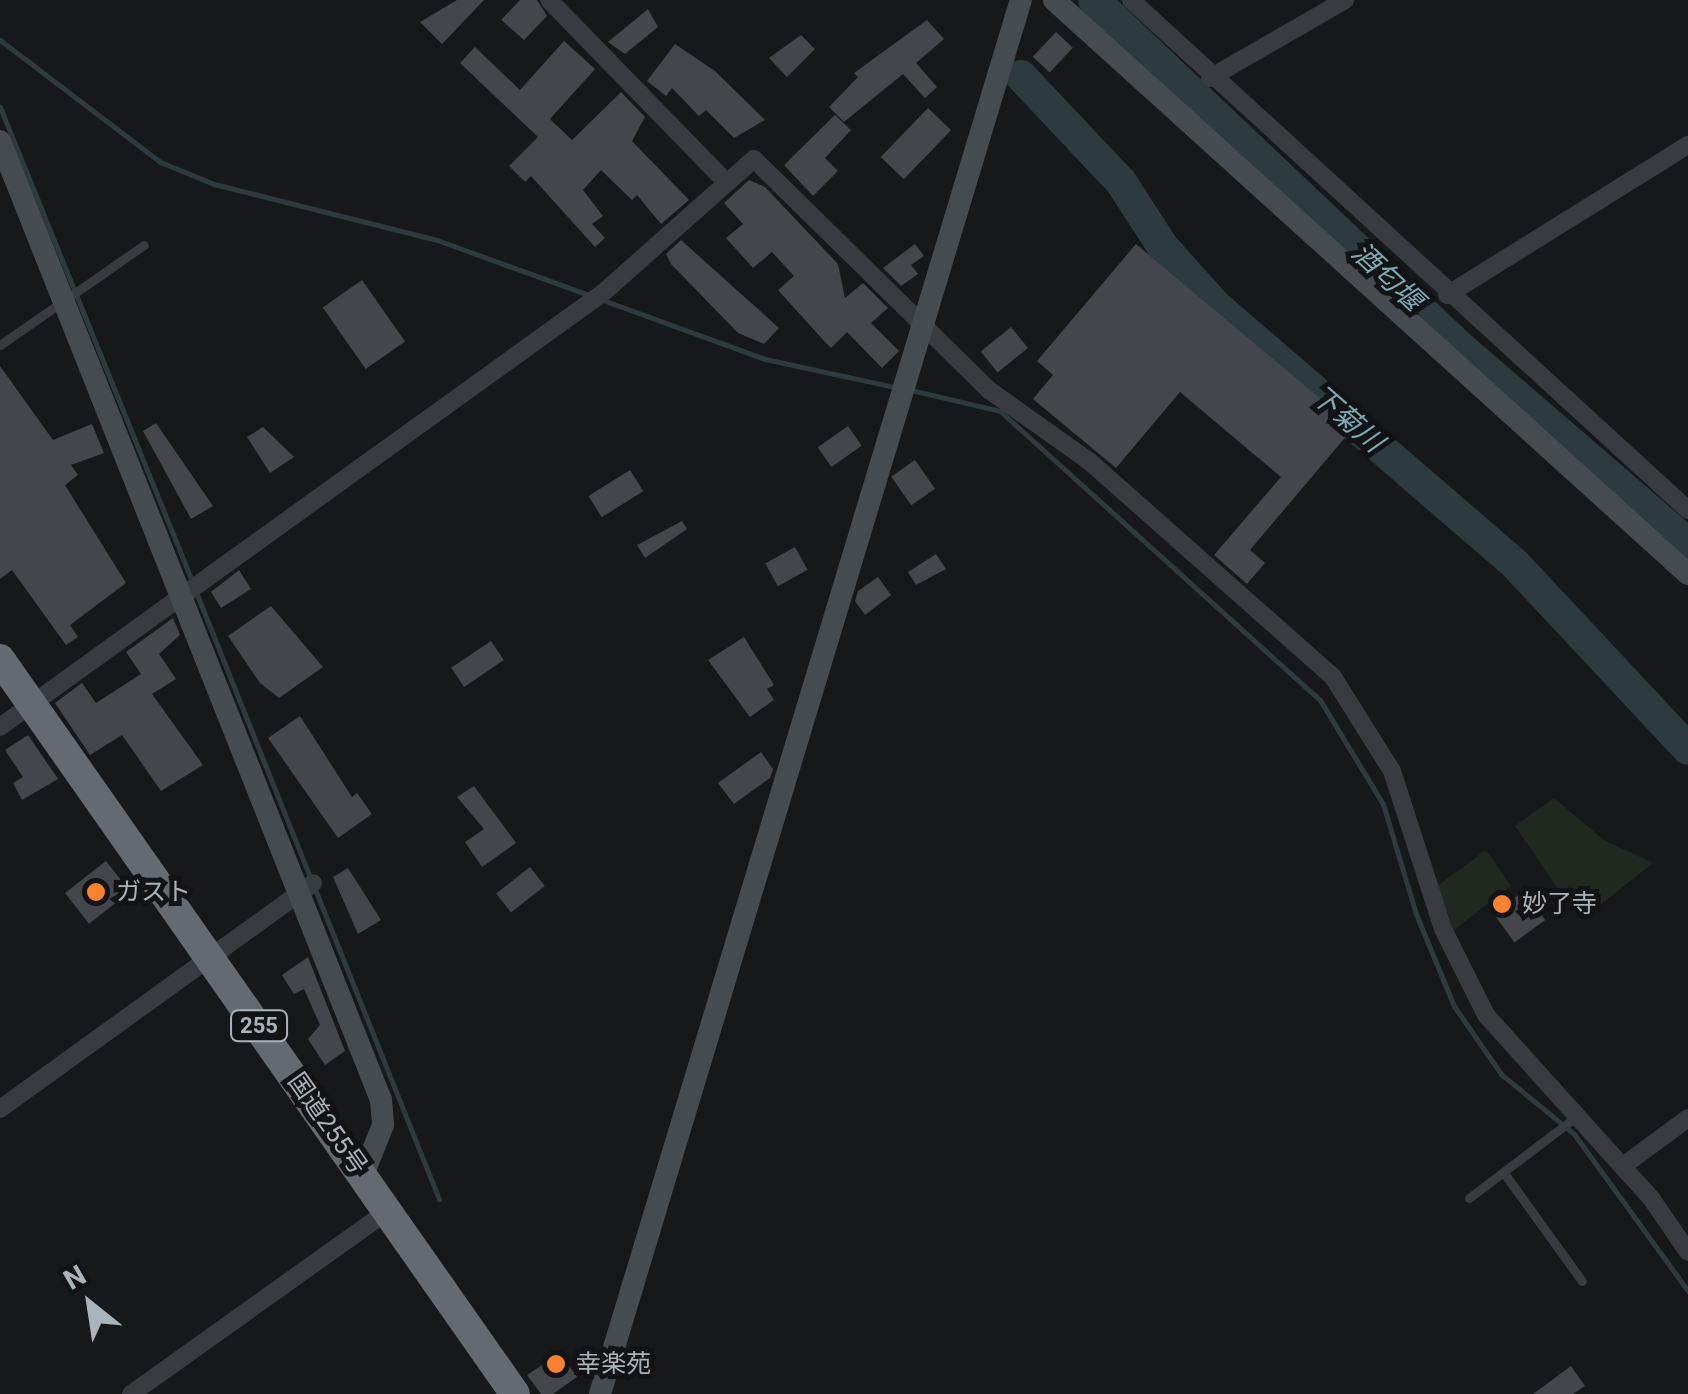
<!DOCTYPE html>
<meta charset="utf-8">
<style>
body{margin:0}
#map{position:relative;width:1688px;height:1394px;overflow:hidden;background:#17181a;font-family:Roboto,"Noto Sans JP",sans-serif}
div>[style]{position:absolute}
[style*='--x']{left:calc(var(--x)*1px);top:calc(var(--y)*1px);width:calc(var(--w)*1px);rotate:calc(var(--a)*1deg)}
.green>*{inset:0;background:#20281f}
.stream>*{height:5px;margin:-2.5px;padding:0 2.5px;transform-origin:2.5px;border-radius:2.5px;background:#2d3b3e}
.river>*{height:32px;margin:-16px;padding:0 16px;transform-origin:16px;border-radius:16px;background:#2d3b3e}
.building>*{inset:0;background:#43464a;transform-origin:0 0}
.lane>*{height:9px;margin:-4.5px;padding:0 4.5px;transform-origin:4.5px;border-radius:4.5px;background:#383b3f}
.street>*{height:18px;margin:-9px;padding:0 9px;transform-origin:9px;border-radius:9px;background:#383b3f}
.secondary>*{height:22px;margin:-11px;padding:0 11px;transform-origin:11px;border-radius:11px;background:#464b4f}
.highway>*{height:30px;margin:-15px;padding:0 15px;transform-origin:15px;border-radius:15px;background:#646a70}
.dots>*{width:28px;height:28px;translate:-50% -50%;box-sizing:border-box;border:5px solid #121315;border-radius:50%}
span{translate:-50% -50%;white-space:nowrap;text-align:center;line-height:1.15;-webkit-text-stroke:10px #121315;paint-order:stroke}
.shield-label span{padding:2px 8px;background:#121315;border:2px solid;border-radius:8px;-webkit-text-stroke-width:0}
.shield-label{font-size:22px;color:#a9b3ba;font-weight:700}
.poi-label{font-size:25px;color:#a9b3ba}
.left{translate:0 -50%;text-align:left}
.street-label{font-size:25px;color:#a9b3ba}
.water-label{font-size:28px;color:#7faab6;font-style:italic}
.north{position:absolute;left:40px;top:1254px;width:100px;height:100px;-webkit-text-stroke:8px #121315;paint-order:stroke;rotate:330deg;font-size:28px;font-weight:700;line-height:40px;text-align:center;color:#a9b3ba}
.north::after{content:'';display:block;margin:auto;width:35px;height:45px;background:#a9b3ba;clip-path:polygon(50% 0,100% 100%,50% 72%,0 100%)}
</style>
<div id="map">
<div class="green">
<div style="clip-path:polygon(1554px 798px,1604px 840px,1653px 863px,1580px 921px,1515px 826px)"></div>
<div style="clip-path:polygon(1486px 850px,1511px 886px,1450px 933px,1433px 889px)"></div>
</div>
<div class="stream">
<div style="--x:0;--y:40;--w:201;--a:37.3"></div>
<div style="--x:160;--y:162;--w:58;--a:22.2"></div>
<div style="--x:214;--y:184;--w:230;--a:14.1"></div>
<div style="--x:437;--y:240;--w:162;--a:19.9"></div>
<div style="--x:0;--y:107;--w:511;--a:67.95"></div>
<div style="--x:600;--y:299;--w:176;--a:20"></div>
<div style="--x:765;--y:359;--w:133;--a:12.2"></div>
<div style="--x:911;--y:390;--w:91;--a:13.3"></div>
<div style="--x:1000;--y:411;--w:431;--a:42.1"></div>
<div style="--x:1320;--y:700;--w:122;--a:58.8"></div>
<div style="--x:1383;--y:804;--w:115;--a:73.3"></div>
<div style="--x:1416;--y:914;--w:100;--a:67.6"></div>
<div style="--x:1454;--y:1006;--w:83;--a:55.3"></div>
<div style="--x:1501;--y:1074;--w:94;--a:39.4"></div>
<div style="--x:1574;--y:1134;--w:194;--a:54"></div>
<div style="--x:196;--y:592;--w:309;--a:68.2"></div>
<div style="--x:315;--y:889;--w:334;--a:68.2"></div>
</div>
<div class="river">
<div style="--x:1094;--y:0;--w:503;--a:43.47"></div>
<div style="--x:1459;--y:346;--w:303;--a:40.8"></div>
<div style="--x:1021;--y:76;--w:146;--a:46.7"></div>
<div style="--x:1121;--y:182;--w:77;--a:57.1"></div>
<div style="--x:1163;--y:247;--w:78;--a:48.1"></div>
<div style="--x:1215;--y:305;--w:396;--a:40.8"></div>
<div style="--x:1515;--y:564;--w:253;--a:46.9"></div>
</div>
<div class="building">
<div style="clip-path:polygon(457px 0,484px 0,442px 44px,420px 22px)"></div>
<div style="clip-path:polygon(520px 0,537px 0,547px 16px,524px 40px,501px 20px)"></div>
<div style="clip-path:polygon(648px 9px,658px 27px,625px 54px,608px 42px)"></div>
<div style="clip-path:polygon(927px 20px,944px 39px,916px 63px,937px 87px,925px 98px,903px 74px,844px 122px,829px 107px,858px 77px,854px 73px)"></div>
<div style="left:1056px;top:32px;width:23px;height:34px;rotate:43deg"></div>
<div style="clip-path:polygon(801px 35px,815px 49px,787px 77px,769px 58px)"></div>
<div style="clip-path:polygon(564px 41px,595px 69px,550px 119px,572px 140px,621px 92px,645px 117px,632px 141px,689px 200px,661px 224px,637px 195px,632px 200px,601px 170px,583px 190px,603px 216px,592px 224px,605px 238px,595px 247px,531px 176px,525px 182px,509px 166px,538px 137px,460px 63px,475px 47px,520px 90px)"></div>
<div style="clip-path:polygon(675px 44px,715px 71px,765px 120px,734px 138px,706px 110px,699px 116px,672px 88px,666px 96px,647px 81px)"></div>
<div style="left:928px;top:108px;width:32px;height:68px;rotate:44deg"></div>
<div style="clip-path:polygon(835px 115px,851px 130px,825px 158px,838px 171px,813px 196px,784px 165px)"></div>
<div style="clip-path:polygon(749px 180px,765px 187px,838px 264px,845px 298px,863px 283px,888px 308px,871px 323px,899px 351px,882px 368px,847px 332px,831px 348px,825px 342px,778px 290px,794px 276px,772px 252px,753px 268px,726px 238px,743px 224px,724px 203px)"></div>
<div style="clip-path:polygon(681px 240px,779px 328px,764px 344px,738px 333px,671px 264px,666px 254px)"></div>
<div style="clip-path:polygon(915px 244px,924px 256px,911px 265px,918px 274px,901px 286px,883px 268px)"></div>
<div style="clip-path:polygon(1136px 244px,1354px 427px,1250px 550px,1265px 563px,1247px 584px,1214px 555px,1281px 477px,1180px 392px,1116px 468px,1033px 399px,1053px 375px,1037px 361px)"></div>
<div style="left:362px;top:280px;width:75px;height:48px;rotate:55deg"></div>
<div style="left:1011px;top:327px;width:27px;height:39px;rotate:51deg"></div>
<div style="clip-path:polygon(0 366px,53px 440px,92px 424px,104px 453px,71px 465px,78px 475px,65px 485px,126px 583px,70px 625px,78px 637px,66px 645px,12px 570px,0 579px)"></div>
<div style="clip-path:polygon(156px 423px,213px 506px,191px 519px,143px 431px)"></div>
<div style="left:848px;top:426px;width:24px;height:37px;rotate:55deg"></div>
<div style="clip-path:polygon(263px 427px,294px 457px,270px 473px,247px 437px)"></div>
<div style="left:915px;top:460px;width:35px;height:29px;rotate:55deg"></div>
<div style="left:630px;top:470px;width:25px;height:49px;rotate:58deg"></div>
<div style="clip-path:polygon(682px 521px,687px 529px,645px 558px,637px 545px)"></div>
<div style="left:795px;top:547px;width:26px;height:34px;rotate:61deg"></div>
<div style="clip-path:polygon(936px 554px,946px 569px,916px 585px,908px 572px)"></div>
<div style="clip-path:polygon(239px 570px,251px 589px,221px 608px,211px 592px)"></div>
<div style="clip-path:polygon(878px 577px,891px 595px,865px 615px,855px 601px,858px 591px)"></div>
<div style="clip-path:polygon(271px 606px,323px 667px,279px 698px,260px 683px,228px 636px)"></div>
<div style="clip-path:polygon(173px 618px,180px 635px,159px 654px,176px 679px,152px 694px,203px 765px,161px 791px,122px 735px,90px 755px,55px 703px,82px 683px,96px 703px,141px 674px,126px 652px)"></div>
<div style="clip-path:polygon(744px 637px,774px 685px,767px 689px,774px 700px,750px 717px,708px 660px)"></div>
<div style="left:491px;top:641px;width:23px;height:48px;rotate:56deg"></div>
<div style="clip-path:polygon(300px 716px,352px 797px,357px 793px,372px 814px,338px 838px,268px 738px)"></div>
<div style="clip-path:polygon(28px 735px,58px 779px,22px 800px,13px 783px,23px 777px,5px 750px)"></div>
<div style="clip-path:polygon(761px 752px,773px 769px,770px 778px,734px 804px,718px 783px)"></div>
<div style="clip-path:polygon(474px 786px,516px 843px,482px 867px,465px 842px,484px 829px,457px 797px)"></div>
<div style="left:106px;top:861px;width:39px;height:52px;rotate:52deg"></div>
<div style="left:530px;top:867px;width:24px;height:43px;rotate:52deg"></div>
<div style="clip-path:polygon(348px 868px,381px 920px,358px 934px,333px 877px)"></div>
<div style="left:1524px;top:891px;width:36px;height:38px;rotate:54deg"></div>
<div style="clip-path:polygon(308px 957px,345px 1051px,325px 1065px,308px 1039px,320px 1025px,304px 989px,294px 994px,282px 975px)"></div>
<div style="clip-path:polygon(560px 1353px,577px 1377px,553px 1394px,541px 1394px,527px 1375px)"></div>
<div style="clip-path:polygon(1571px 1366px,1585px 1386px,1573px 1394px,1533px 1394px)"></div>
</div>
<div class="lane">
<div style="--x:0;--y:345;--w:175;--a:-34.8"></div>
<div style="--x:1504;--y:1173;--w:133;--a:54.2"></div>
<div style="--x:1469;--y:1198;--w:136;--a:-37.2"></div>
</div>
<div class="street">
<div style="--x:549;--y:0;--w:255;--a:45.8"></div>
<div style="--x:1131;--y:0;--w:755;--a:42.48"></div>
<div style="--x:1210;--y:78;--w:156;--a:-30"></div>
<div style="--x:1447;--y:295;--w:284;--a:-31.9"></div>
<div style="--x:0;--y:727;--w:744;--a:-35.76"></div>
<div style="--x:604;--y:292;--w:200;--a:-41.6"></div>
<div style="--x:754;--y:159;--w:330;--a:44.5"></div>
<div style="--x:989;--y:390;--w:123;--a:35.4"></div>
<div style="--x:1089;--y:461;--w:326;--a:41.5"></div>
<div style="--x:1333;--y:677;--w:111;--a:57.9"></div>
<div style="--x:1392;--y:771;--w:166;--a:72.1"></div>
<div style="--x:1443;--y:929;--w:96;--a:63.4"></div>
<div style="--x:1486;--y:1015;--w:246;--a:48"></div>
<div style="--x:1651;--y:1198;--w:65;--a:55.6"></div>
<div style="--x:0;--y:1109;--w:386;--a:-35.8"></div>
<div style="--x:1623;--y:1166;--w:81;--a:-36.4"></div>
<div style="--x:131;--y:1394;--w:315;--a:-35.5"></div>
</div>
<div class="secondary">
<div style="--x:1054;--y:0;--w:855;--a:42.16"></div>
<div style="--x:0;--y:141;--w:1032;--a:68.33"></div>
<div style="--x:381;--y:1100;--w:25;--a:85"></div>
<div style="--x:383;--y:1125;--w:54;--a:111.8"></div>
<div style="--x:600;--y:1394;--w:1456;--a:-73.2"></div>
</div>
<div class="highway">
<div style="--x:0;--y:659;--w:897;--a:54.98"></div>
</div>
<div class="dots">
<div style="left:96px;top:892px;background:#f98230"></div>
<div style="left:1502px;top:904px;background:#f98230"></div>
<div style="left:556px;top:1364px;background:#f98230"></div>
</div>
<div class="shield-label">
<span style="left:259px;top:1026px">255</span>
</div>
<div class="poi-label">
<span class="left" style="left:116px;top:892px">ガスト</span>
<span class="left" style="left:1522px;top:904px">妙了寺</span>
<span class="left" style="left:576px;top:1364px">幸楽苑</span>
</div>
<div class="street-label">
<span style="left:327px;top:1124px;rotate:55deg">国道255号</span>
</div>
<div class="water-label">
<span style="left:1387px;top:277px;rotate:43deg">酒匂堰</span>
<span style="left:1347px;top:419px;rotate:41deg">下菊川</span>
</div>
<div class="north">N</div>
</div>
